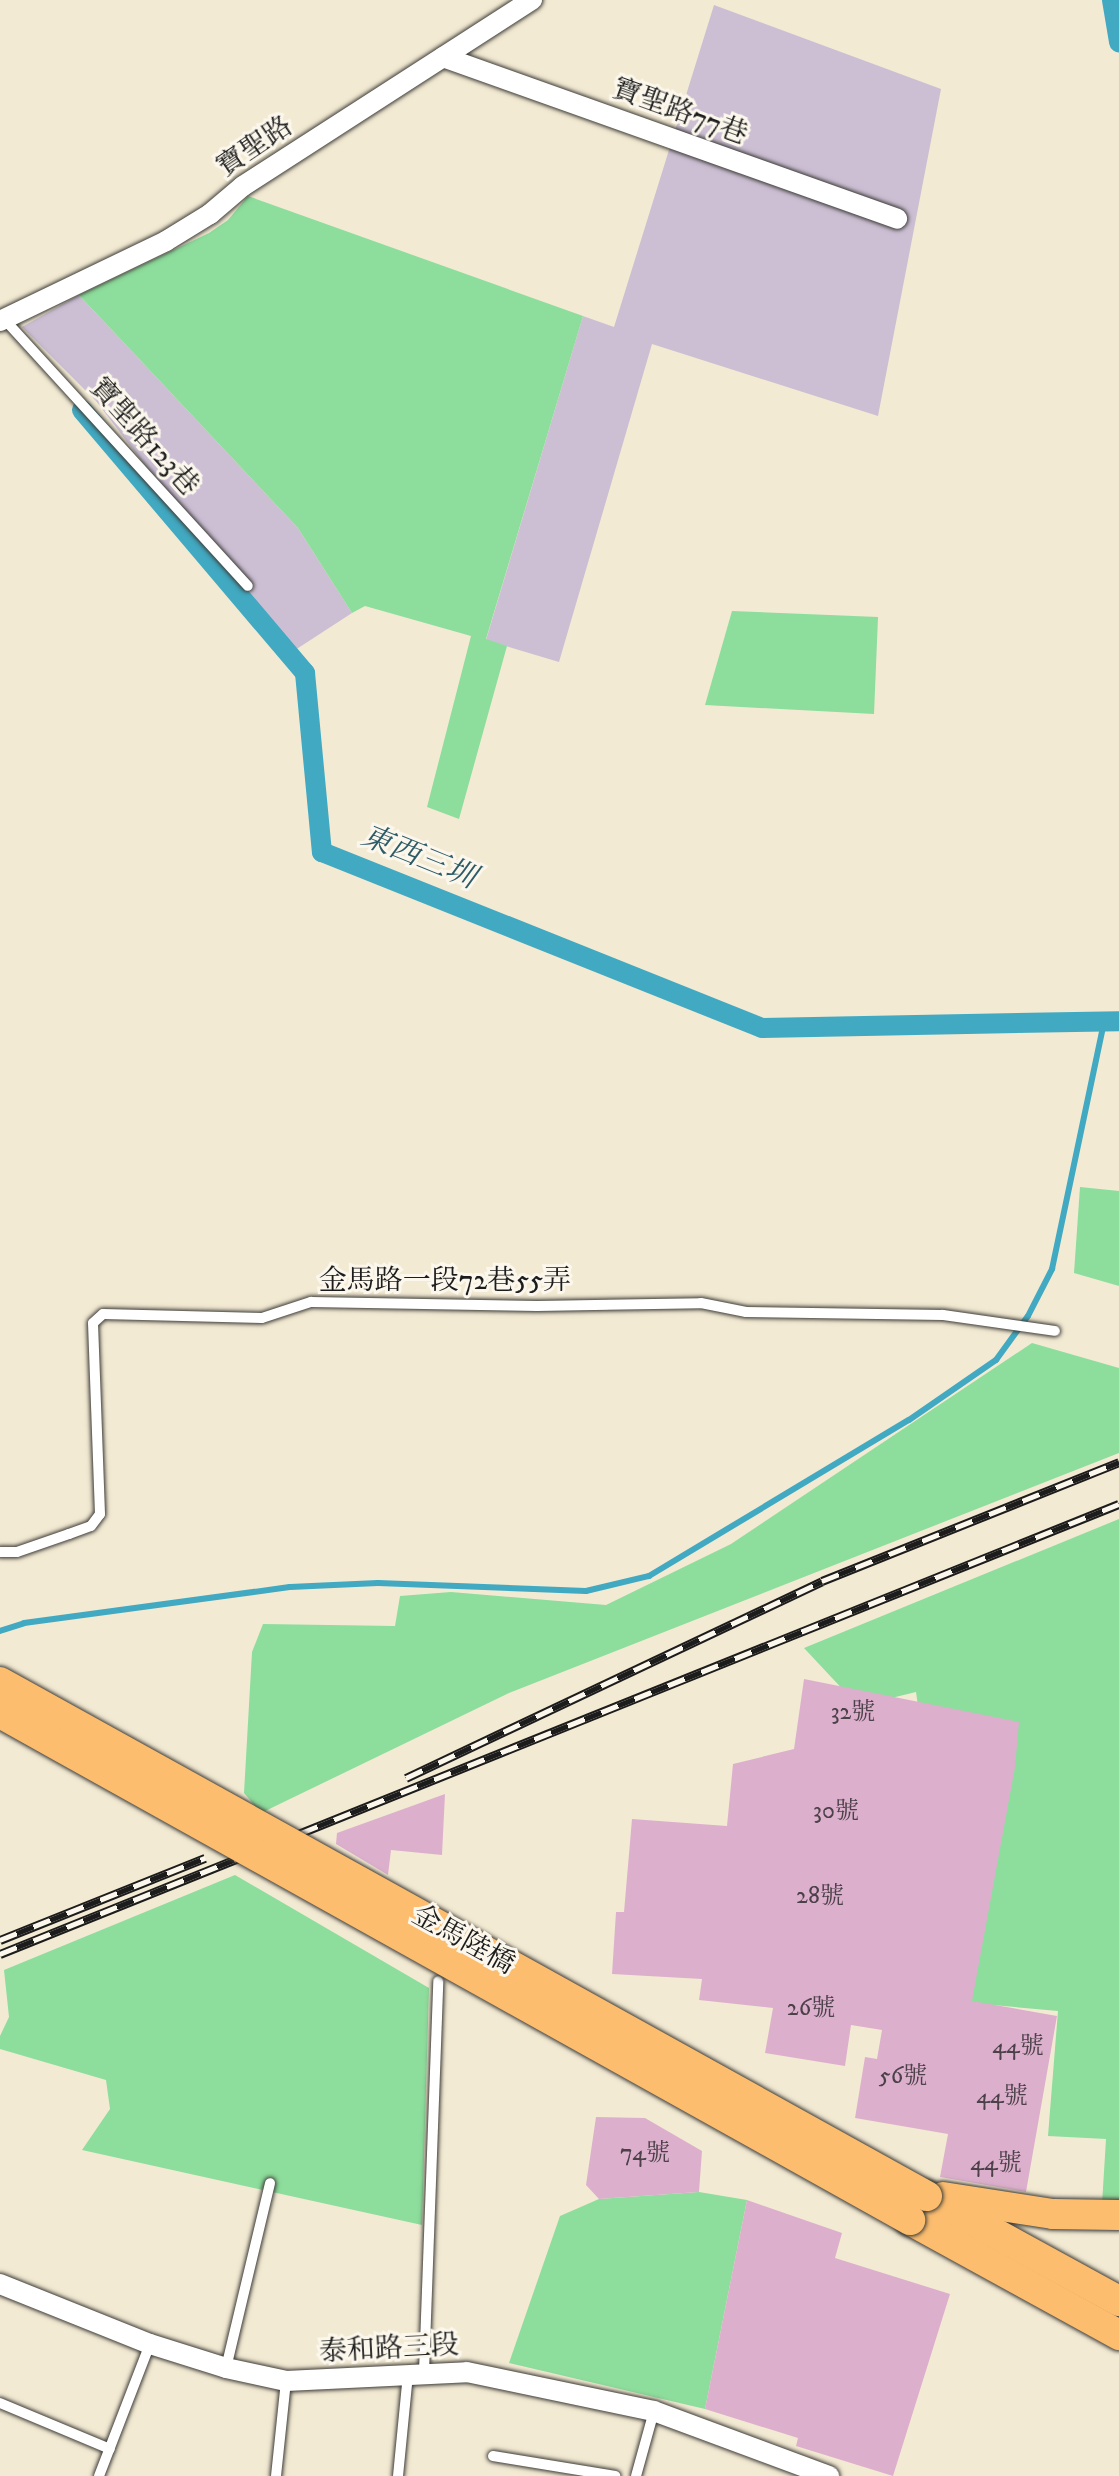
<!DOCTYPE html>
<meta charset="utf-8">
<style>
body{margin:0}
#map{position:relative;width:1119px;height:2476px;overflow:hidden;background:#f3ead3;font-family:"IM FELL DW Pica","Noto Serif TC",serif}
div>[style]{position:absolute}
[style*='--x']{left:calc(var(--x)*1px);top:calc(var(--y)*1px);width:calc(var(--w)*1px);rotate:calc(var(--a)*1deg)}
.industrial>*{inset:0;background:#ccbfd4}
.green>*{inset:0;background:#8ddd9c}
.stream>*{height:6px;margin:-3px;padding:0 3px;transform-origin:3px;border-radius:3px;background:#41a9c1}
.canal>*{height:20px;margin:-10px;padding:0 10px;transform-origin:10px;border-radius:10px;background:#41a9c1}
.building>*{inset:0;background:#dcb0cd}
.roads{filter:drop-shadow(0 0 2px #3c3b37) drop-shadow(0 0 2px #3c3b37)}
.lane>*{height:10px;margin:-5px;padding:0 5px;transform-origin:5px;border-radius:5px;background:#fff}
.street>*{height:20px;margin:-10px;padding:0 10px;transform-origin:10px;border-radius:10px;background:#fff}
.primary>*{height:30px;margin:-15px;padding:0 15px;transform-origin:15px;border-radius:15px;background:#fcbd6f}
.rail>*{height:9px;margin-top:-4.5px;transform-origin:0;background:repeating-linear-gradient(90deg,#fbf7ec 0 18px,#1c1c1c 0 36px);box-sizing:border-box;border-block:2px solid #1c1c1c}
.bridges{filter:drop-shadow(0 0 2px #3c3b37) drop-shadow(0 0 2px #3c3b37)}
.primary-bridge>*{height:30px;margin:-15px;padding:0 15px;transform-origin:15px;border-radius:15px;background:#fcbd6f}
span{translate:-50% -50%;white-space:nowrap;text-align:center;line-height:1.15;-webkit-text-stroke:6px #fbf7ec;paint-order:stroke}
.number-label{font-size:24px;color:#4c4148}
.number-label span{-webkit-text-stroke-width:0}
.street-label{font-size:28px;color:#1c1c1c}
.water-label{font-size:30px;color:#2d5b66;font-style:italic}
</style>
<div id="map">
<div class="industrial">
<div style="clip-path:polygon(714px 5px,941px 89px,878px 416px,652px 344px,559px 662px,486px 640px,583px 316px,614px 327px)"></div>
<div style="clip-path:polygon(79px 295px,298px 528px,352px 613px,289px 654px,96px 401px,22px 327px)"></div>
</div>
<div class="green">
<div style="clip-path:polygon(248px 196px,583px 316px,486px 639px,507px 646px,459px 819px,427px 807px,471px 636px,365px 606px,352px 613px,298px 528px,79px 295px,209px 233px,228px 220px)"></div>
<div style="clip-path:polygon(732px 611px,878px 617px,874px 714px,705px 705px)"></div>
<div style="clip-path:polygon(1080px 1187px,1119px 1191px,1119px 1286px,1074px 1273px)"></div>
<div style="clip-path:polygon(1032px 1343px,1119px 1368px,1119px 1453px,509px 1693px,261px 1813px,244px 1793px,252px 1652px,263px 1624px,395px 1626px,400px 1596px,451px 1592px,606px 1605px,731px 1544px)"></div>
<div style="clip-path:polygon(1119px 1519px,1119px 2200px,1102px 2204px,1106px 2139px,1048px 2136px,1058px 2011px,959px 2002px,916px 1692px,883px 1700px,848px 1695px,804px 1648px)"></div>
<div style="clip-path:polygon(235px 1875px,429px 1988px,422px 2225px,82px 2150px,110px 2109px,106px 2080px,0 2049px,0 2036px,9px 2017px,4px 1970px)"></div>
<div style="clip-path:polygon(699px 2192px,747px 2200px,705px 2409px,509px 2363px,560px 2216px,599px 2199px)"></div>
</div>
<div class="stream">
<div style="--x:0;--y:1631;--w:25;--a:-18"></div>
<div style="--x:24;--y:1623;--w:268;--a:-7.7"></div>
<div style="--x:290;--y:1587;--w:88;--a:-2.6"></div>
<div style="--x:378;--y:1583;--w:208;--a:2.2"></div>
<div style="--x:586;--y:1591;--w:65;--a:-13.4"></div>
<div style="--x:649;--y:1576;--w:303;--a:-31"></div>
<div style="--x:909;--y:1420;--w:106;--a:-34.6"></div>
<div style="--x:996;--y:1360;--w:54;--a:-54"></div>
<div style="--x:1028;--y:1316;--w:53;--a:-62.9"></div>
<div style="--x:1052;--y:1269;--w:252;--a:-78.1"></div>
</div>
<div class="canal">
<div style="--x:1112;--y:0;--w:43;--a:80.5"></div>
<div style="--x:82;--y:410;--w:345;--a:49.7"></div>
<div style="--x:305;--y:673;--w:180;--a:84.6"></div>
<div style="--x:322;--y:852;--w:474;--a:21.8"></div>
<div style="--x:762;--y:1028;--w:357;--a:-1.1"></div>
</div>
<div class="building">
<div style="clip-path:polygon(804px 1679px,1019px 1722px,1015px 1767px,972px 2001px,1057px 2016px,1026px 2192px,940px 2177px,948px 2134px,855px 2118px,865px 2057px,877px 2059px,882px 2030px,851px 2025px,845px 2066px,765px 2053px,773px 2008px,699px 2000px,702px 1979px,612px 1974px,616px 1912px,624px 1912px,632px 1819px,727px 1826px,733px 1764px,794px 1749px)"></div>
<div style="clip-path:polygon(445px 1794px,442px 1855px,391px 1850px,388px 1875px,336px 1844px,337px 1833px)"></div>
<div style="clip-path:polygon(596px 2117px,645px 2118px,702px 2151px,699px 2192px,599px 2199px,586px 2185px)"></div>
<div style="clip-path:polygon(747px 2200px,842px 2233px,835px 2258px,950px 2294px,893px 2476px,796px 2446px,798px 2438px,705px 2409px)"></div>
</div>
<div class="roads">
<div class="lane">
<div style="--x:5;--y:320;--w:360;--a:47.6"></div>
<div style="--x:0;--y:1552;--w:17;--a:0"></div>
<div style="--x:17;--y:1552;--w:55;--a:-19.1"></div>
<div style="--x:69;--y:1534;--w:23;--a:-20"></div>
<div style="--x:91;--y:1526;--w:15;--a:-53"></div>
<div style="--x:100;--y:1514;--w:191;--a:-92.1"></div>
<div style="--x:93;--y:1323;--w:13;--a:-42"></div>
<div style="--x:103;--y:1314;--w:159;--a:1.4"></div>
<div style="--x:262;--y:1318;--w:52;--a:-18.1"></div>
<div style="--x:311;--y:1302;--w:226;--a:1"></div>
<div style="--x:537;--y:1306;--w:164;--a:-1"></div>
<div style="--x:701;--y:1303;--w:46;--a:11.3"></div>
<div style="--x:746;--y:1312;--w:197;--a:0.9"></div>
<div style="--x:943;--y:1315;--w:113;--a:8.1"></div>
<div style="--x:226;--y:2368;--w:190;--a:-76.6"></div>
<div style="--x:424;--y:2372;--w:391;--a:-87.9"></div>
<div style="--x:0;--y:2403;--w:119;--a:22.7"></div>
<div style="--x:493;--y:2456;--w:124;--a:9.3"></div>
<div style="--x:99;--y:2476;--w:142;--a:-68.9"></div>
<div style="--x:276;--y:2476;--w:96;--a:-84"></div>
<div style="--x:398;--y:2476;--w:102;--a:-84.4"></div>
<div style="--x:636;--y:2476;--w:67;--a:-74.5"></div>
</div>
<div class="street">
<div style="--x:443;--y:57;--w:482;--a:19.6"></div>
<div style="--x:0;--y:321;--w:184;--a:-25.7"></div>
<div style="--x:166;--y:241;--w:52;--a:-31.5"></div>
<div style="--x:210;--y:214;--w:43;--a:-40.3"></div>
<div style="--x:243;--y:186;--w:344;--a:-32.8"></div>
<div style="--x:0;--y:2284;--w:162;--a:21.8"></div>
<div style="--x:150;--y:2344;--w:80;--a:17.5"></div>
<div style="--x:226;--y:2368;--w:61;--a:12.2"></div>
<div style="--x:286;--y:2381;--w:181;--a:-2.8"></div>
<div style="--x:467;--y:2372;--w:191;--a:11.8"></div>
<div style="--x:654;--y:2411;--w:187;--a:20.4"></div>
</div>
<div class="primary">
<div style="--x:927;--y:2196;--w:219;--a:28.7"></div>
<div style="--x:943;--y:2197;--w:111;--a:8.8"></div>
<div style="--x:1053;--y:2214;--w:66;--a:0.9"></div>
<div style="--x:910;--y:2220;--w:239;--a:28.8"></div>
</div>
</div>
<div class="rail">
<div style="--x:406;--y:1778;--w:460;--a:-25.3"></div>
<div style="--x:822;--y:1581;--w:320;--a:-21.8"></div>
<div style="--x:0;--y:1940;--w:221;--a:-21.8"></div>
<div style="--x:0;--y:1954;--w:1206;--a:-21.91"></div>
</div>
<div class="bridges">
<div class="primary-bridge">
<div style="--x:0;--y:1682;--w:1060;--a:29.01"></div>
<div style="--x:0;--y:1713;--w:1042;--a:29.12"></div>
</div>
</div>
<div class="number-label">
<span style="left:853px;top:1713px">32號</span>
<span style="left:836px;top:1812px">30號</span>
<span style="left:820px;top:1897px">28號</span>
<span style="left:811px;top:2009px">26號</span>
<span style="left:1018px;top:2047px">44號</span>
<span style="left:903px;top:2077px">56號</span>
<span style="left:1002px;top:2097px">44號</span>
<span style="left:645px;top:2154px">74號</span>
<span style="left:996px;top:2164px">44號</span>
</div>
<div class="street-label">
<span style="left:680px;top:112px;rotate:20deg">寶聖路77巷</span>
<span style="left:255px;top:147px;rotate:-34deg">寶聖路</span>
<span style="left:144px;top:437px;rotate:48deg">寶聖路123巷</span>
<span style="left:445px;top:1281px">金馬路一段72巷55弄</span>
<span style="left:463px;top:1940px;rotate:29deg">金馬陸橋</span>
<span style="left:389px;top:2349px;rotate:-3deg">泰和路三段</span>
</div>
<div class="water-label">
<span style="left:418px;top:858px;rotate:22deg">東西三圳</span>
</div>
</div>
